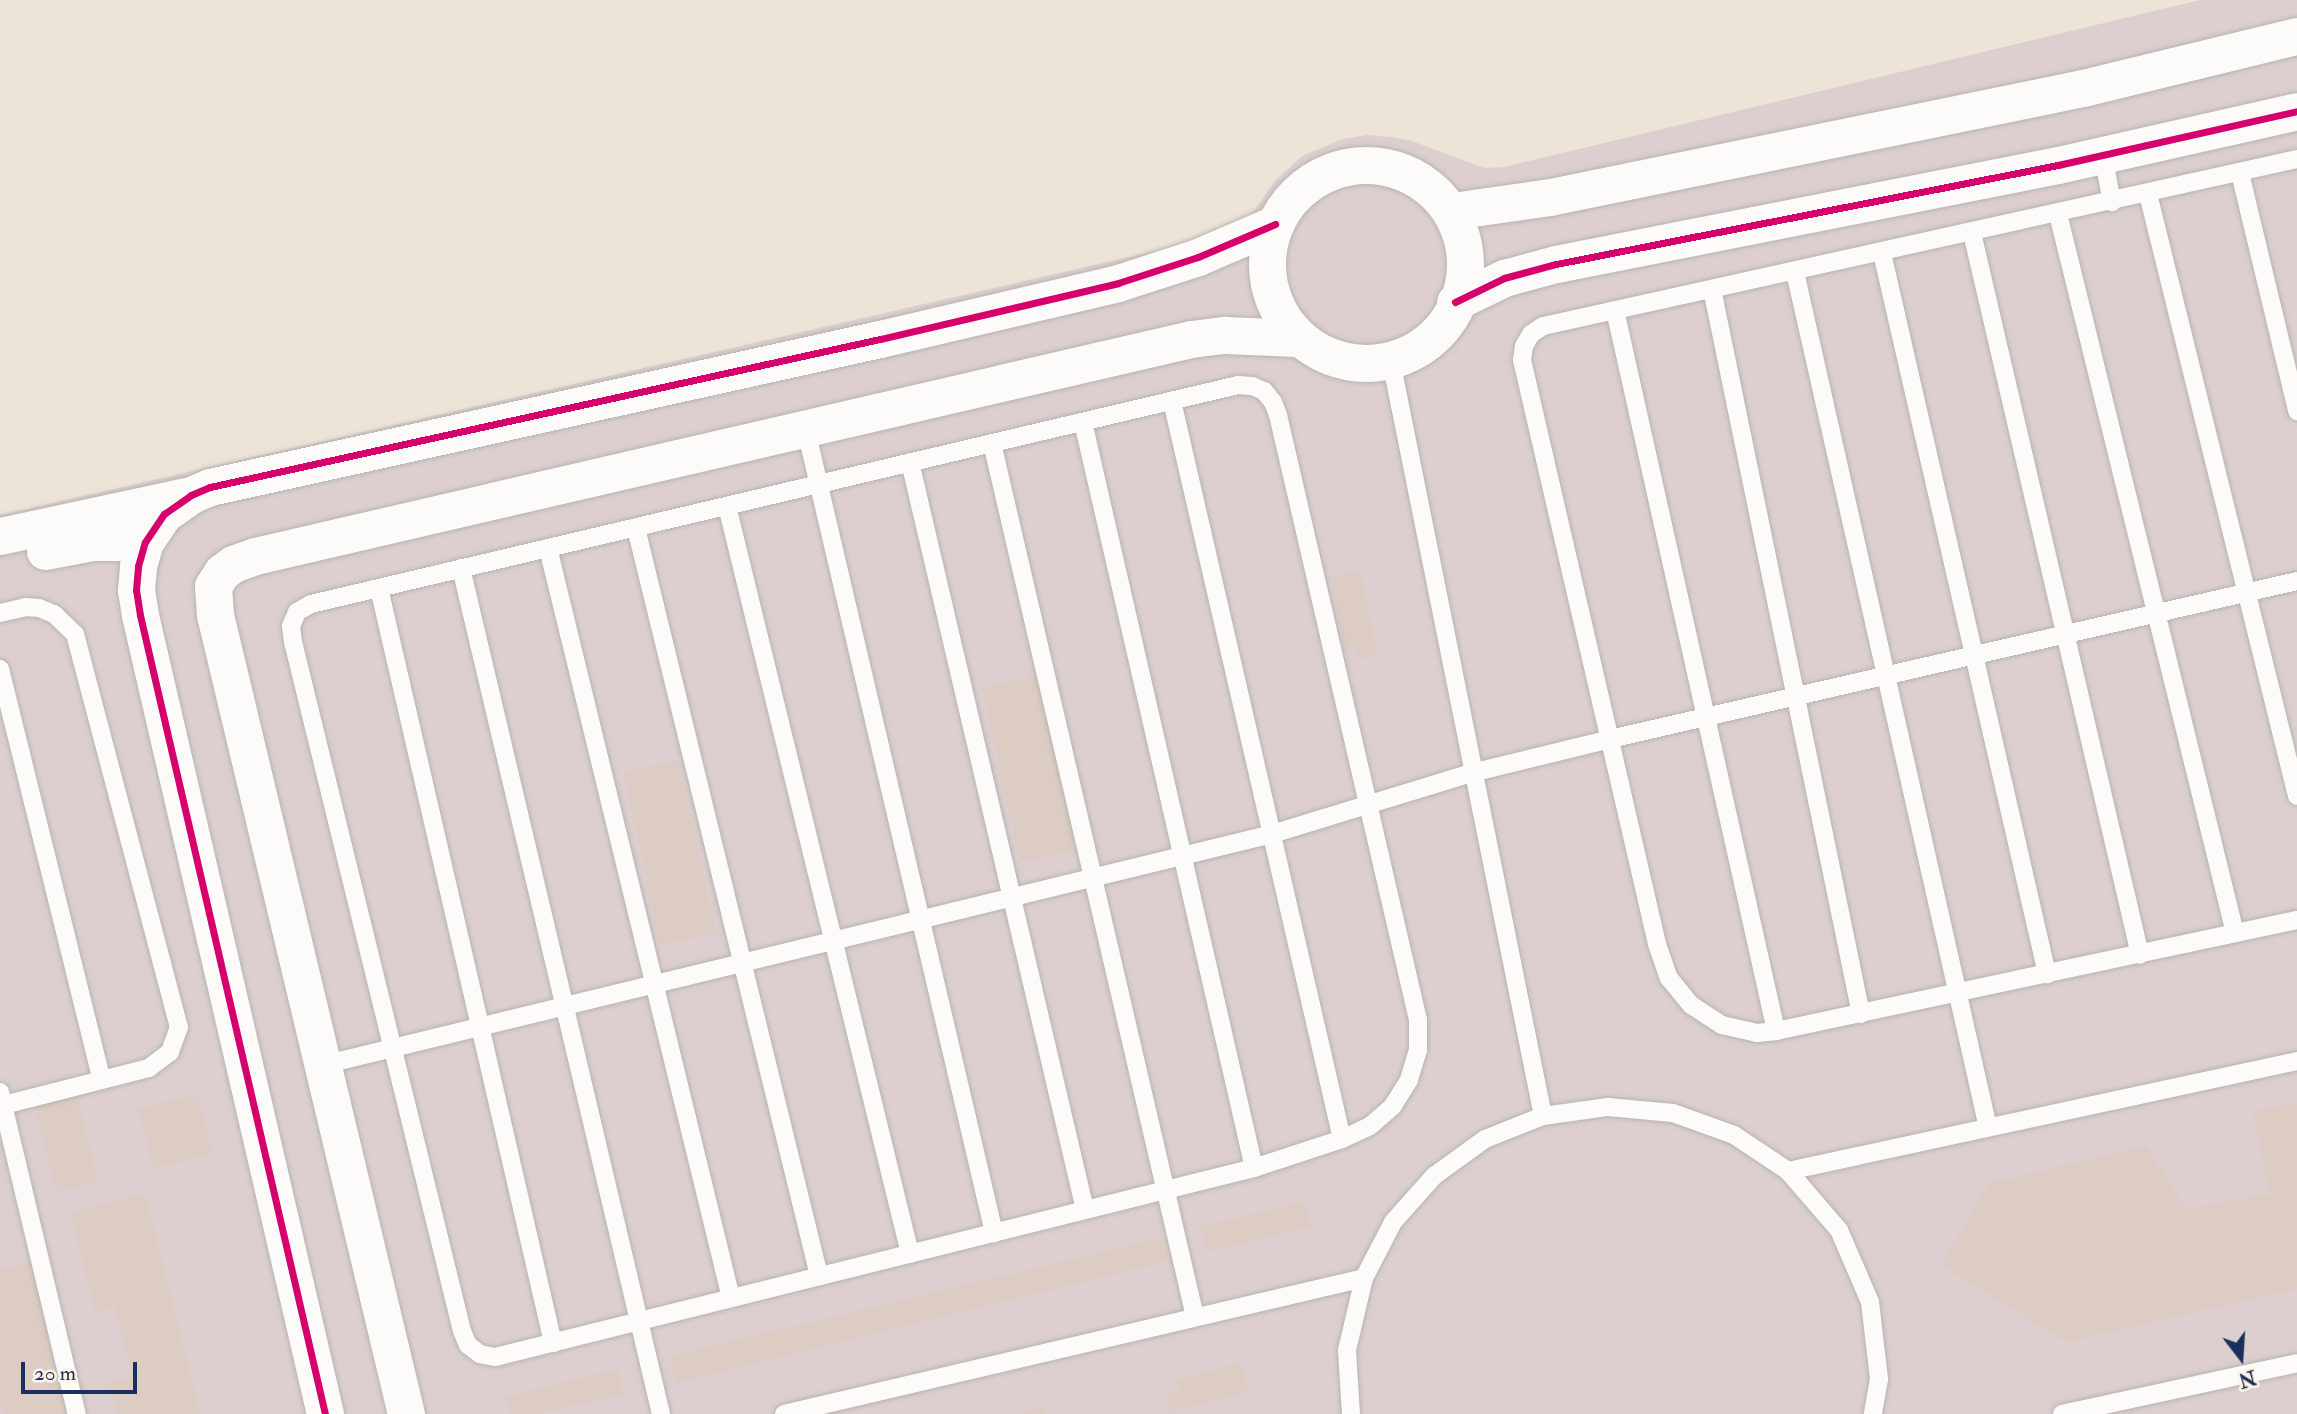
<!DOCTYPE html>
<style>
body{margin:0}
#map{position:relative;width:2297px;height:1414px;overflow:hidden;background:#ece4d6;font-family:"IM FELL Double Pica",serif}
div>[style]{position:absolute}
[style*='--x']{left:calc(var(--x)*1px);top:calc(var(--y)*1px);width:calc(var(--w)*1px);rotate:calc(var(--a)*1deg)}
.industrial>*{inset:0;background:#ddcfd0}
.building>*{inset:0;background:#dcccc4;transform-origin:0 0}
.roads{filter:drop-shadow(0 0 2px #b7b4b0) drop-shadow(0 0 2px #b7b4b0)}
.lane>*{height:18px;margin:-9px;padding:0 9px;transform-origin:9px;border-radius:9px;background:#fcfbf9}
.street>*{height:37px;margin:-18.5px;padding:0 18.5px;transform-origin:18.5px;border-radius:18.5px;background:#fcfbf9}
.street>.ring{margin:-18.5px;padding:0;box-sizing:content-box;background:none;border:37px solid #fcfbf9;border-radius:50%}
.cycleway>*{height:7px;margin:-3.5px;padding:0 3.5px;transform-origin:3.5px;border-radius:3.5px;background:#d6006c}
span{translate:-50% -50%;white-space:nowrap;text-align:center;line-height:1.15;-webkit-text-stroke:6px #fcf5e5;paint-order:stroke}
.north{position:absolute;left:2206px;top:1323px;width:70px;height:70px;-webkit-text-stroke:5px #fcf5e5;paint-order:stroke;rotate:163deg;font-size:19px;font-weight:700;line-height:28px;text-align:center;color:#1b2f5e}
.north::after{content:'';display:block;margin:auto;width:24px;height:32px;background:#1b2f5e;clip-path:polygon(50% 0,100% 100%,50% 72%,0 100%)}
.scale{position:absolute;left:21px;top:1362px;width:116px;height:32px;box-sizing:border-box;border:4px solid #1b2f5e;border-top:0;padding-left:9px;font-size:21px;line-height:24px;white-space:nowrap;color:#1b2f5e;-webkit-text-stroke:5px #fcf5e5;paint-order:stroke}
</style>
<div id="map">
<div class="industrial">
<div style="clip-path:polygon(2200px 0,2297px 0,2297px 1414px,0 1414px,0 515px,1208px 239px,1251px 215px,1274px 182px,1302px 156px,1343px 139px,1367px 135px,1391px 137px,1412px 141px,1484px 168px,1504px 167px)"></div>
</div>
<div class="building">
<div style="clip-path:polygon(1360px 571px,1377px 655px,1358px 659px,1355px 647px,1345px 649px,1330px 577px)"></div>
<div style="left:1038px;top:676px;width:178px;height:57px;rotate:78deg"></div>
<div style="left:679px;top:760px;width:177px;height:57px;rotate:78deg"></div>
<div style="left:76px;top:1092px;width:92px;height:43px;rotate:76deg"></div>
<div style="left:197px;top:1094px;width:62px;height:60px;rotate:76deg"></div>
<div style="clip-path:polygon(2297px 1103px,2297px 1289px,2066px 1342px,1941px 1265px,1989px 1183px,2147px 1146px,2186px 1209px,2270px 1194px,2253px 1111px)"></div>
<div style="clip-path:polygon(145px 1194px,200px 1414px,117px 1414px,110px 1383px,133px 1377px,115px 1307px,95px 1312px,70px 1212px)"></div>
<div style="left:1305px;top:1202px;width:26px;height:108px;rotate:77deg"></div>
<div style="clip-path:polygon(1161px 1238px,1167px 1261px,676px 1383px,669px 1356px)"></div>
<div style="clip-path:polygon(31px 1263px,66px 1414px,3px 1414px,0 1401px,0 1270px)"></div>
<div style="clip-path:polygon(1240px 1363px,1248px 1392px,1170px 1412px,1166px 1394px,1179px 1391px,1176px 1380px)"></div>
<div style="clip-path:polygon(617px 1369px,623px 1394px,541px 1414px,511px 1414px,506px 1396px)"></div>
<div style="clip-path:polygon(1038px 1408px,1048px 1414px,1020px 1414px,1020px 1413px)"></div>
</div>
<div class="roads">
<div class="lane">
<div style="--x:2103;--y:155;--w:48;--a:79.2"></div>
<div style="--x:2297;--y:159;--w:772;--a:167.51"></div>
<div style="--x:1543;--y:326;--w:14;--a:146"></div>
<div style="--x:1531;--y:334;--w:14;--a:120"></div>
<div style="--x:1524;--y:346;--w:14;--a:98"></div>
<div style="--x:1522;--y:360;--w:599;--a:76.98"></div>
<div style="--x:1657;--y:944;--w:36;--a:71"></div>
<div style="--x:1669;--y:978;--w:35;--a:51"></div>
<div style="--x:1691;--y:1005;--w:37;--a:33"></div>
<div style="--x:1722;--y:1025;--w:36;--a:13"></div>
<div style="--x:1757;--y:1033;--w:19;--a:-6"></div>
<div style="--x:1776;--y:1031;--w:533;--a:-12.03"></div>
<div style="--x:2240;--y:173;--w:245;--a:76.5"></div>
<div style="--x:2148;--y:194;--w:620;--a:76.1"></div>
<div style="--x:2058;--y:214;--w:740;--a:76.17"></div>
<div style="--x:1972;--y:233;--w:741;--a:76.9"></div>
<div style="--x:1882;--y:253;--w:740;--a:77.11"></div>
<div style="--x:1795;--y:272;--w:877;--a:77.29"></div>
<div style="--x:1712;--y:289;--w:740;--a:78.39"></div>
<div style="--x:1615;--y:310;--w:739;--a:77.41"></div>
<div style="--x:1391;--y:361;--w:770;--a:78.62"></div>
<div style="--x:1238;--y:385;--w:14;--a:4"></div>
<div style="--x:1252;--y:386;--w:13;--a:23"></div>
<div style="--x:1264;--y:391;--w:14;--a:51"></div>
<div style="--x:1273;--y:402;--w:14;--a:69"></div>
<div style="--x:1278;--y:415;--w:621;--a:76.97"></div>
<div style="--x:1418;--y:1020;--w:30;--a:90"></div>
<div style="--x:1418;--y:1050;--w:31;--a:107"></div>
<div style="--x:1409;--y:1080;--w:31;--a:122"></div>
<div style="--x:1393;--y:1106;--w:30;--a:139"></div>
<div style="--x:1370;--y:1126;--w:31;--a:155"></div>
<div style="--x:1342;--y:1139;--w:93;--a:161.8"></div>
<div style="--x:1254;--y:1168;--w:782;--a:166.02"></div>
<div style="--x:495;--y:1357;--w:15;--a:-169"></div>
<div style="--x:480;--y:1354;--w:15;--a:-143"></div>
<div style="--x:468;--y:1345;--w:15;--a:-113"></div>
<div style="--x:462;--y:1331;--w:709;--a:-103.78"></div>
<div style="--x:293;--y:642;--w:16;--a:-97"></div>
<div style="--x:291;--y:626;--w:15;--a:-67"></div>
<div style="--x:297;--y:612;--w:16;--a:-30"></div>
<div style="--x:311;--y:604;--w:953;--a:-13.29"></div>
<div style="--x:1172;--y:401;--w:757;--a:77.03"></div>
<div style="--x:1083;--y:422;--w:765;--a:77.09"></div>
<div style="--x:806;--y:430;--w:825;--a:76.82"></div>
<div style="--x:992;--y:443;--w:897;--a:76.92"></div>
<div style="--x:910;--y:462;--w:768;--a:76.83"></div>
<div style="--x:727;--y:506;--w:770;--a:76.25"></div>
<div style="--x:636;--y:528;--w:770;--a:76.25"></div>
<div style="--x:548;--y:548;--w:772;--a:76.29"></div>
<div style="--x:461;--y:568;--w:869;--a:76.7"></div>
<div style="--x:379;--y:588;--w:775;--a:77.02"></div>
<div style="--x:0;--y:613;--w:26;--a:-13"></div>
<div style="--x:25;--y:607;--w:14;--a:4"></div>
<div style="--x:39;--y:608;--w:16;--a:22"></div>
<div style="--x:54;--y:614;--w:29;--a:44"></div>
<div style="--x:75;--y:634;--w:407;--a:75.2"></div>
<div style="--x:179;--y:1027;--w:27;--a:110"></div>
<div style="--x:170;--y:1052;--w:26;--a:143"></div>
<div style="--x:149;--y:1068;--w:154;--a:165.7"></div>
<div style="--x:0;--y:669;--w:423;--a:76.1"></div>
<div style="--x:323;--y:1065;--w:977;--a:-13.68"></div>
<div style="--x:1272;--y:834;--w:212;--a:-17"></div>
<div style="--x:1475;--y:772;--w:139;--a:-13.7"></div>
<div style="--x:1610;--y:739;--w:705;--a:-12.95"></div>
<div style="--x:0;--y:1092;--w:331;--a:76.6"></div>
<div style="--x:1788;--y:1171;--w:521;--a:-12.19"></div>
<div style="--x:784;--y:1414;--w:596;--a:-13.2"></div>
<div style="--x:1351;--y:1414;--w:64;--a:-93.6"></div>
<div style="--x:1347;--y:1350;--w:74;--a:-76.7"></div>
<div style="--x:1364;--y:1278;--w:63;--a:-62.6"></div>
<div style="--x:1393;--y:1222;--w:62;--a:-48.3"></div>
<div style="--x:1434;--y:1176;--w:63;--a:-36"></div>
<div style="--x:1485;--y:1139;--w:62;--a:-21.6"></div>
<div style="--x:1543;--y:1116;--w:66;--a:-7.9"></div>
<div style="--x:1608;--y:1107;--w:65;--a:5.3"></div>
<div style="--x:1673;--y:1113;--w:65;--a:19.8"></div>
<div style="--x:1734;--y:1135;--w:65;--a:33.7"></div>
<div style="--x:1788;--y:1171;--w:78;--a:49.2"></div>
<div style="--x:1839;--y:1230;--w:78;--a:66.7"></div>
<div style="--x:1870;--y:1302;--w:78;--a:83.3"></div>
<div style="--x:1879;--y:1379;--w:36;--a:100"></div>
<div style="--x:2062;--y:1414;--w:240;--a:-12.2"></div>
</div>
<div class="street">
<div class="ring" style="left:1267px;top:165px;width:161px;height:161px"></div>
<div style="--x:1452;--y:211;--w:99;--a:-8.1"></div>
<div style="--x:1550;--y:197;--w:544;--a:-11.56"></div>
<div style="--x:2083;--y:88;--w:220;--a:-13.7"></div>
<div style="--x:1455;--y:302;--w:55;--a:-26.1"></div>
<div style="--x:1504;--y:278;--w:54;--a:-15.1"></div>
<div style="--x:1556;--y:264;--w:512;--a:-11.16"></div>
<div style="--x:2058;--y:165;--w:245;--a:-12.7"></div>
<div style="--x:0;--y:536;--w:191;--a:-12.1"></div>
<div style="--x:45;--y:551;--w:48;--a:-10.8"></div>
<div style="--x:92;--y:542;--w:53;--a:0"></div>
<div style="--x:325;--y:1414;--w:820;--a:-103.04"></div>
<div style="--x:140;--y:615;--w:25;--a:-99"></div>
<div style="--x:136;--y:590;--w:24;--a:-85"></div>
<div style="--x:138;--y:566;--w:25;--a:-74"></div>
<div style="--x:145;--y:542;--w:34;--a:-56"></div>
<div style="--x:164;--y:514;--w:33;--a:-35"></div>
<div style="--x:191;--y:495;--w:21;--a:-23"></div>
<div style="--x:210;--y:487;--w:686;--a:-12.46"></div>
<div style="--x:880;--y:339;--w:244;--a:-13.2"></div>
<div style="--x:1118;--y:283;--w:84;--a:-18"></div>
<div style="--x:1198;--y:257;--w:84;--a:-23.2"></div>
<div style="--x:406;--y:1414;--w:822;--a:-103.44"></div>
<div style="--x:215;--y:615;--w:29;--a:-94"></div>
<div style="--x:213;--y:586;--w:17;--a:-57"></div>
<div style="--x:222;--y:572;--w:14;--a:-36"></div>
<div style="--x:233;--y:564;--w:23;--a:-20"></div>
<div style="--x:255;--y:556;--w:961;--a:-13.05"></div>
<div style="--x:1191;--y:339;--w:35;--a:-7"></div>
<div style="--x:1226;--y:335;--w:69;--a:2.5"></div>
</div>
</div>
<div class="cycleway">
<div style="--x:1455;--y:302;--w:55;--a:-26.1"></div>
<div style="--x:1504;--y:278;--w:54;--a:-15.1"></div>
<div style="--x:1556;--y:264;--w:512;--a:-11.16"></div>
<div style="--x:2058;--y:165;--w:245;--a:-12.7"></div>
<div style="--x:325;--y:1414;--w:820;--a:-103.04"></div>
<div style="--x:140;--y:615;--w:25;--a:-99"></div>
<div style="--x:136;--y:590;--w:24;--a:-85"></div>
<div style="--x:138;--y:566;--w:25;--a:-74"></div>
<div style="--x:145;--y:542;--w:34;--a:-56"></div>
<div style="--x:164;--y:514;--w:33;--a:-35"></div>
<div style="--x:191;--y:495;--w:21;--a:-23"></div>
<div style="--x:210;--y:487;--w:686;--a:-12.46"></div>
<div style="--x:880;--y:339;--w:244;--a:-13.2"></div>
<div style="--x:1118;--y:283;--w:84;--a:-18"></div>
<div style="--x:1198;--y:257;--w:84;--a:-23.2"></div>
</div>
<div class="north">N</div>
<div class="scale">20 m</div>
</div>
